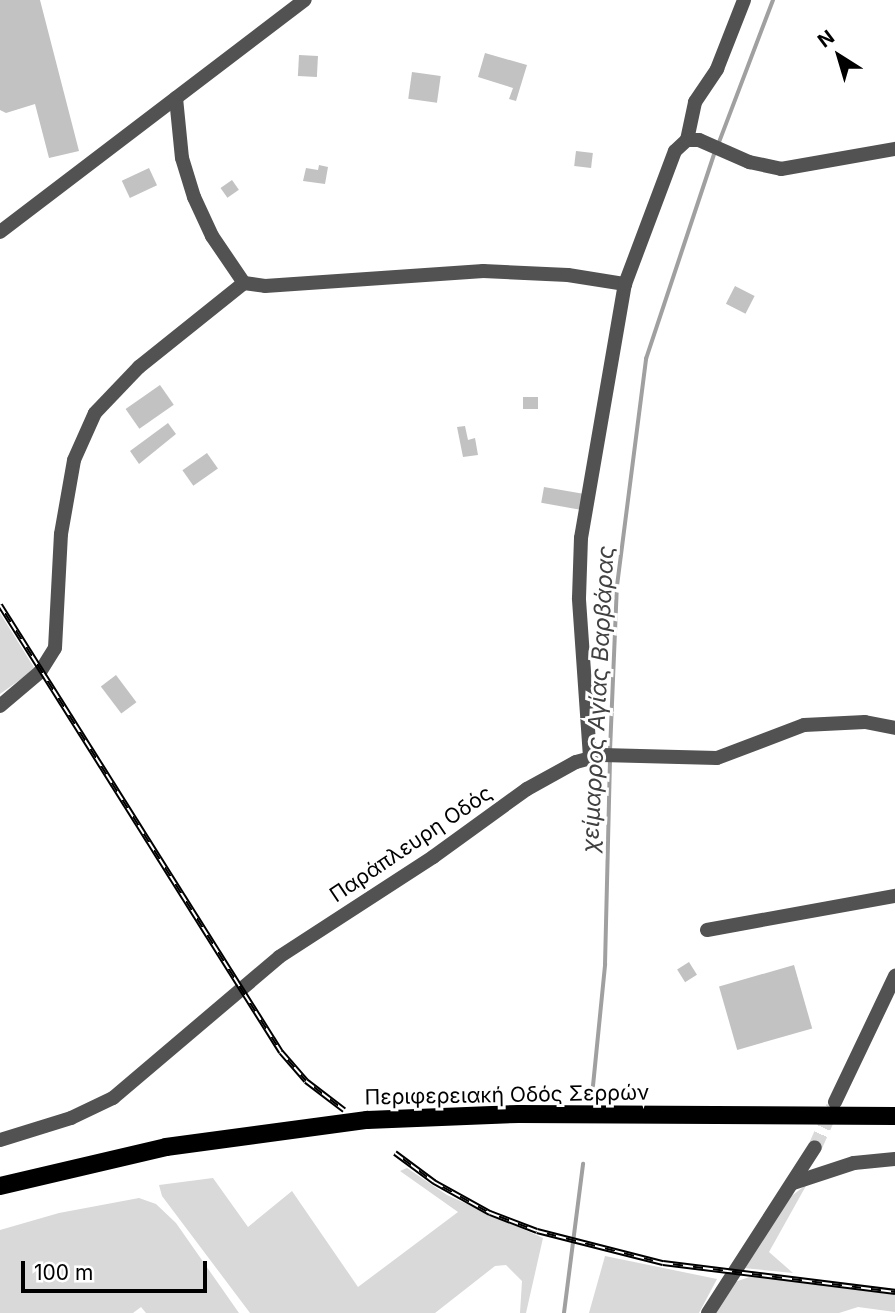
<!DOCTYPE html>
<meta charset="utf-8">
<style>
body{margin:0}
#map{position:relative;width:895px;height:1313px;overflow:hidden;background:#fff;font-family:Inter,sans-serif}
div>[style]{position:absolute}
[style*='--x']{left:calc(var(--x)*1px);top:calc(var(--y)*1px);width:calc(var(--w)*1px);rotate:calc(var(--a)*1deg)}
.green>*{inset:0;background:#d9d9d9}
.stream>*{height:3.5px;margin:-1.75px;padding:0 1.75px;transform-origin:1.75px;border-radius:1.75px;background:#a0a0a0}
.building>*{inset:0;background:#c2c2c2;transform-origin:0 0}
.tertiary-tunnel>*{height:14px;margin-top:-7px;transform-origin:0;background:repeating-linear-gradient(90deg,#d9d9d9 0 14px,transparent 0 21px)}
.minor>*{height:14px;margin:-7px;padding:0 7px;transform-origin:7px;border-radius:7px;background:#525252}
.tertiary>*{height:14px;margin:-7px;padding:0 7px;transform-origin:7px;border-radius:7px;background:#525252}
.primary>*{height:18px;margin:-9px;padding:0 9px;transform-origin:9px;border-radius:9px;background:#000}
.rail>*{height:6px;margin-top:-3px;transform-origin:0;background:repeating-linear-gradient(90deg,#fff 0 10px,#000 0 20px);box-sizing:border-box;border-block:2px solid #000}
span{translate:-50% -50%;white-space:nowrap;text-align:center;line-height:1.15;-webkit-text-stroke:6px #fff;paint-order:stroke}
.street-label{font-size:21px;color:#000}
.water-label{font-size:23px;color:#414141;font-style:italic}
.north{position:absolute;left:804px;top:21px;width:70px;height:70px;-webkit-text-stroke:5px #fff;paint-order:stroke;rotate:323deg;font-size:19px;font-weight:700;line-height:28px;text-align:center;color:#000}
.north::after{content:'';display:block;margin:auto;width:24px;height:32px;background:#000;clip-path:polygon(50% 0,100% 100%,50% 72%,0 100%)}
.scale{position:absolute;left:21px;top:1261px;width:186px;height:32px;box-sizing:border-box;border:4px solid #000;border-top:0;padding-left:9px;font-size:21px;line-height:24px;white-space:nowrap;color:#000;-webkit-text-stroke:5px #fff;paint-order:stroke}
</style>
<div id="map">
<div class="green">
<div style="clip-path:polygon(0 613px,35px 669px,0 694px)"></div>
<div style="clip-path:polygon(407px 1168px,447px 1195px,543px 1238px,526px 1313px,520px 1313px,522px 1281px,506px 1265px,495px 1266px,435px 1313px,250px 1313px,162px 1196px,159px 1185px,213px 1178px,248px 1227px,292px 1191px,358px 1287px,458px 1212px,400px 1171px)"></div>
<div style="clip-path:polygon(807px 1184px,769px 1252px,793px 1273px,743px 1268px,789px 1198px)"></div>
<div style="clip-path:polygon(139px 1198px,156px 1204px,176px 1223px,239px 1313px,146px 1313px,141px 1307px,133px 1313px,0 1313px,0 1230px,59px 1213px)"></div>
<div style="clip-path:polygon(605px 1256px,717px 1279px,699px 1313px,589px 1313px)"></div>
<div style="clip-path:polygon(755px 1275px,895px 1295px,895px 1312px,858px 1307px,839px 1313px,716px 1313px,732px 1283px)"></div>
</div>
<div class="stream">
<div style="--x:718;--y:145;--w:155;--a:-69.2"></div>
<div style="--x:610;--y:751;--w:165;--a:-87.6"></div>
<div style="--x:617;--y:586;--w:229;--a:-82.7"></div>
<div style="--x:646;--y:359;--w:218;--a:-71.6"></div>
<div style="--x:593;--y:1086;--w:122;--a:-84.3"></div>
<div style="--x:605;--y:965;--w:207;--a:-88.6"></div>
<div style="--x:564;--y:1313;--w:150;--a:-82.7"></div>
</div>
<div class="building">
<div style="clip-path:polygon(0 0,40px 0,79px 151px,49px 158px,35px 104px,6px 113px,0 110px)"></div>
<div style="clip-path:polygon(485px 53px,527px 65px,516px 101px,509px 99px,513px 88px,478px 77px)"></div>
<div style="left:299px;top:55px;width:19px;height:21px;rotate:3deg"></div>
<div style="left:412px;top:72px;width:29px;height:27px;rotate:8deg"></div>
<div style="left:576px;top:151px;width:17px;height:15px;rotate:7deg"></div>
<div style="clip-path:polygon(319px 165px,328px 167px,325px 184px,303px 181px,306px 168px,318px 170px)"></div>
<div style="left:149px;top:168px;width:19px;height:30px;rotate:65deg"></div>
<div style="left:232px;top:180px;width:12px;height:14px;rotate:55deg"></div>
<div style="left:735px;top:286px;width:22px;height:20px;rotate:27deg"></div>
<div style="left:160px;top:385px;width:24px;height:42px;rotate:55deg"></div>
<div style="left:523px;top:397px;width:15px;height:12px"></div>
<div style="clip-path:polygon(168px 423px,176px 434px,139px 464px,130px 451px)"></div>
<div style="clip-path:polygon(465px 426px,468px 440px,475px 438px,478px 455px,463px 457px,457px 427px)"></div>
<div style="left:207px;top:453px;width:19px;height:30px;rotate:55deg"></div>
<div style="left:544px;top:487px;width:41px;height:16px;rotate:10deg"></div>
<div style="left:116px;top:675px;width:34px;height:19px;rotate:53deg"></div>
<div style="left:689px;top:962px;width:15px;height:14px;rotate:58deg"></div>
<div style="left:794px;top:965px;width:66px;height:78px;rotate:74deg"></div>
</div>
<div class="tertiary-tunnel">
<div style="--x:815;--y:1147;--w:44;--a:-65.8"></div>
</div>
<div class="minor">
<div style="--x:176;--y:98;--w:60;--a:84.3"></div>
<div style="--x:182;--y:158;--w:41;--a:72.9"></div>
<div style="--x:194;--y:197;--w:43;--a:65.2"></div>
<div style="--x:212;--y:236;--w:57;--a:55.8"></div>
<div style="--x:687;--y:140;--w:39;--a:-78"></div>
<div style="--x:695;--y:102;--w:40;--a:-56"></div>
<div style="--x:717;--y:69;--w:74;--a:-68.6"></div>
<div style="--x:0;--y:232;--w:383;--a:-37.3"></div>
<div style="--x:0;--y:706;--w:52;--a:-40.4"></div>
<div style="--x:40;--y:672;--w:28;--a:-58"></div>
<div style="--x:55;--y:648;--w:114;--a:-87"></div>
<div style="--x:61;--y:534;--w:75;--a:-80"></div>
<div style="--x:74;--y:460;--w:51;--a:-65.9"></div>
<div style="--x:95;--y:413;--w:64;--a:-46.3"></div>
<div style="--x:139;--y:367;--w:134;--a:-38.7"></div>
<div style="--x:244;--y:283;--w:21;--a:8"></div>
<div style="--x:265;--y:286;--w:219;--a:-3.9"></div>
<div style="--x:483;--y:271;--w:85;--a:2.7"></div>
<div style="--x:568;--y:275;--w:58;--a:9"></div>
<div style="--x:590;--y:757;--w:159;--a:-94"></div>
<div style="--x:579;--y:598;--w:60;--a:-88.1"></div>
<div style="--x:581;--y:538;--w:258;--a:-80.2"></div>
<div style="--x:625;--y:284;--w:142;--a:-69.4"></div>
<div style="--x:675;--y:151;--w:16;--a:-43"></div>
<div style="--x:687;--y:140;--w:12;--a:0"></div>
<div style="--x:699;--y:140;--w:55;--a:23.7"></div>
<div style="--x:749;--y:162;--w:33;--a:12"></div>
<div style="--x:781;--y:169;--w:116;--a:-10"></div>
<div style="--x:707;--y:930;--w:191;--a:-10.3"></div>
</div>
<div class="tertiary">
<div style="--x:835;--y:1102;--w:140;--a:-64.5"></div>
<div style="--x:0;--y:1140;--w:74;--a:-17.2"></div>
<div style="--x:71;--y:1118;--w:47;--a:-25.5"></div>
<div style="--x:113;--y:1098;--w:218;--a:-40.3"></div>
<div style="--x:279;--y:957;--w:184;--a:-33"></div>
<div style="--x:433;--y:857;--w:116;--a:-35.9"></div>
<div style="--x:527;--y:789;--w:56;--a:-28.9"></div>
<div style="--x:576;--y:762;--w:27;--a:-15"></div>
<div style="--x:602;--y:755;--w:115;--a:1.5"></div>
<div style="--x:717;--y:758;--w:93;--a:-20.8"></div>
<div style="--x:804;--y:725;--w:61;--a:-2.8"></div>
<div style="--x:865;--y:722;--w:31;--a:11"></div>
<div style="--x:793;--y:1183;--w:64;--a:-18.2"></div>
<div style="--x:854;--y:1163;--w:41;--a:-5.6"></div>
<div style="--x:708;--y:1313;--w:197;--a:-57.2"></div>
</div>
<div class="primary">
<div style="--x:0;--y:1186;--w:171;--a:-13.2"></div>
<div style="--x:166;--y:1147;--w:203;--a:-7.7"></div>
<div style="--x:367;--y:1120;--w:152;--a:-2.3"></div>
<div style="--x:519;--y:1114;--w:376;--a:0.3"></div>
</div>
<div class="rail">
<div style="--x:0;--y:605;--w:528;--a:57.85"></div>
<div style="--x:281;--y:1052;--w:38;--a:49"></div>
<div style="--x:306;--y:1081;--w:48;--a:37.3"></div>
<div style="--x:395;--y:1153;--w:49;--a:36.6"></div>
<div style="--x:434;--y:1182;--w:64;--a:29"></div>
<div style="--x:490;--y:1213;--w:50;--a:21"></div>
<div style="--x:537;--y:1231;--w:130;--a:14.3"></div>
<div style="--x:663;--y:1263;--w:234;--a:7.1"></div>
</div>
<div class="street-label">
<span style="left:411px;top:844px;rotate:-34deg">Παράπλευρη Οδός</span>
<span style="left:507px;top:1095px;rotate:-1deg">Περιφερειακή Οδός Σερρών</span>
</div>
<div class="water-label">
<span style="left:598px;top:699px;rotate:-87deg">χείμαρρος Αγίας Βαρβάρας</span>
</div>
<div class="north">N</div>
<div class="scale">100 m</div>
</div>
